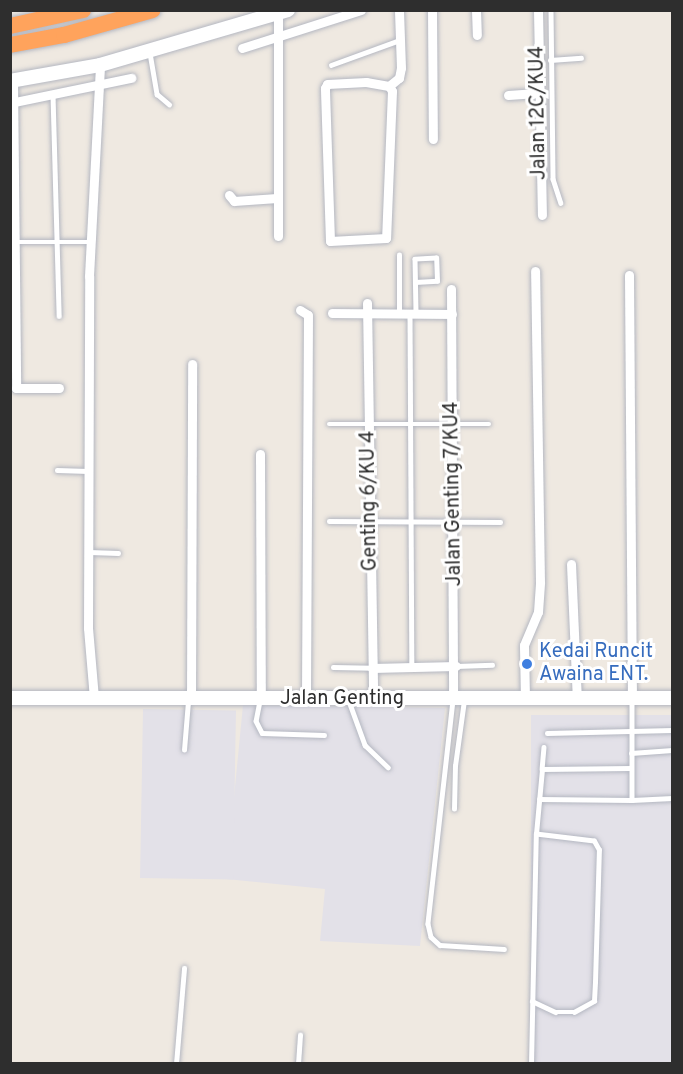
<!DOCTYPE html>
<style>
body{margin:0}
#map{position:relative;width:683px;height:1074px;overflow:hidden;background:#efe9e1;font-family:Overpass,sans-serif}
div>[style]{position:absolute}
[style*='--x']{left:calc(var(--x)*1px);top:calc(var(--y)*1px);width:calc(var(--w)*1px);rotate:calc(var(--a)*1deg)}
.industrial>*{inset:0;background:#e3e1e8;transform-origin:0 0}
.roads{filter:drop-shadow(0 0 2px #b4b7c1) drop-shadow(0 0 2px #b4b7c1)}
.lane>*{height:4.5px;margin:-2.25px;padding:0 2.25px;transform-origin:2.25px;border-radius:2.25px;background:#fff}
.street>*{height:9px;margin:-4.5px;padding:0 4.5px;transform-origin:4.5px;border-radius:4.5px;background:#fff}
.secondary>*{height:14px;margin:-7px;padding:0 7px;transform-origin:7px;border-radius:7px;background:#fff}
.highway>*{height:16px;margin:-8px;padding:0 8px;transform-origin:8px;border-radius:8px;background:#ffa35c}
.dots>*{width:16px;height:16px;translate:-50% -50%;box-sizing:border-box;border:3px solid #fff;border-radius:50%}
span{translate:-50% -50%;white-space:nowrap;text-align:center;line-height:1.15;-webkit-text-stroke:6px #fff;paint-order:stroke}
.street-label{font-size:20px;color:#2e2e2e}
.shop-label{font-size:20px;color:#366cbe}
.left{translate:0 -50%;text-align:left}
.frame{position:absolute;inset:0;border:12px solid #2e2e2e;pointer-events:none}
</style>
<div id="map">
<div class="industrial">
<div style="clip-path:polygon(243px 705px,445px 708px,420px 946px,320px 941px,325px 889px,226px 879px)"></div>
<div style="left:143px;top:709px;width:93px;height:169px;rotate:1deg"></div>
<div style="left:531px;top:715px;width:141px;height:349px"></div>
</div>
<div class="roads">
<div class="lane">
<div style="--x:551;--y:10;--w:169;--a:89.3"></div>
<div style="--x:553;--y:179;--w:25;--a:72"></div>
<div style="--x:150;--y:53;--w:42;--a:80.3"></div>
<div style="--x:157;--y:94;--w:16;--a:40"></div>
<div style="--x:550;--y:60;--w:31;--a:-4"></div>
<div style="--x:331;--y:65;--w:73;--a:-19.9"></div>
<div style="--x:53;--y:95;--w:221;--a:88.4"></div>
<div style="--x:15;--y:242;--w:77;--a:0"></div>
<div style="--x:415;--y:282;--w:22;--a:-3"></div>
<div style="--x:437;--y:281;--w:23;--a:-92"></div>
<div style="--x:436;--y:258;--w:21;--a:177"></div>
<div style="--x:415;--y:259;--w:54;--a:88.9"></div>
<div style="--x:399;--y:314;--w:59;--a:-90"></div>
<div style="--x:410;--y:314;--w:353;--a:89.7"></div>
<div style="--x:329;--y:424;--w:160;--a:0"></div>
<div style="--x:57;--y:470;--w:31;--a:2"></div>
<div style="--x:329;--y:521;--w:171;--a:0.3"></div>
<div style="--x:89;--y:552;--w:29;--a:2"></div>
<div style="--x:456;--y:666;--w:36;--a:-2"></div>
<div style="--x:333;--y:667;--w:39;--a:1"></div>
<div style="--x:632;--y:699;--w:101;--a:90"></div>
<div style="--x:632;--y:800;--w:40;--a:-2.9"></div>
<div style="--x:453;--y:700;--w:225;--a:96.4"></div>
<div style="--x:428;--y:924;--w:13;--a:77"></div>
<div style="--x:431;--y:937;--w:12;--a:42"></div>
<div style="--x:440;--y:945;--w:64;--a:3.6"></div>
<div style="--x:260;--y:701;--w:20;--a:101"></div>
<div style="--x:256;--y:721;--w:13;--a:63"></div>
<div style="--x:262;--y:733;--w:62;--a:1.8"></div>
<div style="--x:349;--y:701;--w:47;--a:70"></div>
<div style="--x:365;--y:745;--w:32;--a:44"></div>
<div style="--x:547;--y:733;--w:125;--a:-1.4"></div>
<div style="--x:544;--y:747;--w:22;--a:95"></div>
<div style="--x:542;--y:769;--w:89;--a:-0.6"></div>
<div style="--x:184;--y:750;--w:49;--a:-85.3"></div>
<div style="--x:631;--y:753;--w:41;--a:-4.2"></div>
<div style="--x:539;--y:799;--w:93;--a:0.6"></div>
<div style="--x:454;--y:809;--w:43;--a:-88.7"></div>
<div style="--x:455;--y:766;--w:67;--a:-82.2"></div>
<div style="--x:532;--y:1001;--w:26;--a:25"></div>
<div style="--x:556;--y:1012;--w:18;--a:0"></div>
<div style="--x:574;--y:1012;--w:23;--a:-29"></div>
<div style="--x:594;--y:1001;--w:19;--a:-87"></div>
<div style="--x:595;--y:982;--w:132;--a:-88.3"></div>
<div style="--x:599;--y:850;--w:10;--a:-119"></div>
<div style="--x:594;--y:841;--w:58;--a:-173.1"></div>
<div style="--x:536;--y:834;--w:65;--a:-84.7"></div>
<div style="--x:176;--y:1064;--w:96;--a:-85.2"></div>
<div style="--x:298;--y:1064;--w:29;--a:-86"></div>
<div style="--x:531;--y:1064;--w:230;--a:-88.8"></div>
</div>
<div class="street">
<div style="--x:432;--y:10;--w:129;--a:89.6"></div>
<div style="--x:476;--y:10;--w:25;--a:88"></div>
<div style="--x:538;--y:10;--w:205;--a:88.9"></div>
<div style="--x:242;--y:48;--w:125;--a:-17.7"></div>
<div style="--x:13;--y:81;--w:307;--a:89.4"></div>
<div style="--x:16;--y:388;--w:43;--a:0"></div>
<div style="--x:366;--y:82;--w:23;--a:10"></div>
<div style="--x:389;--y:86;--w:6;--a:59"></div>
<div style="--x:392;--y:91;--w:147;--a:92.3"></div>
<div style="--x:386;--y:238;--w:56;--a:176.9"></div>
<div style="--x:330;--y:241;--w:153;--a:-91.9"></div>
<div style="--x:325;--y:88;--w:4;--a:-63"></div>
<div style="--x:327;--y:84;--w:39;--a:-3"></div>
<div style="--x:389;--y:86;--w:13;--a:-39"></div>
<div style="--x:399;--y:78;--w:10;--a:-79"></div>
<div style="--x:401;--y:68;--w:58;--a:-92"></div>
<div style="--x:508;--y:95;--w:29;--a:-4"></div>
<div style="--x:10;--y:103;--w:124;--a:-11.7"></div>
<div style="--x:229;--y:195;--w:8;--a:50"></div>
<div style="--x:234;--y:201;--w:43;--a:-4"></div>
<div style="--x:278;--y:236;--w:222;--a:-90"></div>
<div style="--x:629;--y:275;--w:424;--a:89.6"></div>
<div style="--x:451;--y:289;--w:411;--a:89.7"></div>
<div style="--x:367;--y:303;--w:396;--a:89.1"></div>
<div style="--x:300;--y:310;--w:9;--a:32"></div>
<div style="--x:308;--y:315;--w:384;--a:90.3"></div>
<div style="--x:332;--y:313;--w:120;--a:0.5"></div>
<div style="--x:260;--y:454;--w:245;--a:89.8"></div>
<div style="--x:571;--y:564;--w:135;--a:87.5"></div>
<div style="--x:372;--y:668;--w:84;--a:-1.4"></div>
<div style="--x:94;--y:698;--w:70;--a:-94.9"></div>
<div style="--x:88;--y:628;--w:352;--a:-89.8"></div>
<div style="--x:89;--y:276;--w:211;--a:-87"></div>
<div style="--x:191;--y:699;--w:335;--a:-89.8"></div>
<div style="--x:525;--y:699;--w:54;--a:-91.1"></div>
<div style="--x:524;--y:645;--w:36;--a:-67"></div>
<div style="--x:538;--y:612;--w:30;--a:-86"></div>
<div style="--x:540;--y:582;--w:311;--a:-90.9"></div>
</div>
<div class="secondary">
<div style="--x:10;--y:81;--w:91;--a:-10.1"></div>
<div style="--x:100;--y:65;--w:196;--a:-16.3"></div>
<div style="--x:10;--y:698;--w:662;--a:0"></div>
</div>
<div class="highway">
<div style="--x:10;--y:26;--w:75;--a:-12.4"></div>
<div style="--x:10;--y:45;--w:55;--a:-10.5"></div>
<div style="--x:64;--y:35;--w:92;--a:-15.7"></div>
</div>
</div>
<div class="dots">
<div style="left:527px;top:664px;background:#3f7fe0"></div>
</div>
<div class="street-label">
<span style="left:539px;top:113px;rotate:-91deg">Jalan 12C/KU4</span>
<span style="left:454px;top:494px;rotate:-91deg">Jalan Genting 7/KU4</span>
<span style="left:370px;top:501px;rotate:-91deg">Genting 6/KU 4</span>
<span style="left:342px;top:699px">Jalan Genting</span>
</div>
<div class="shop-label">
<span class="left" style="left:539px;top:664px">Kedai Runcit<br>Awaina ENT.</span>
</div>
<div class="frame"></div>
</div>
